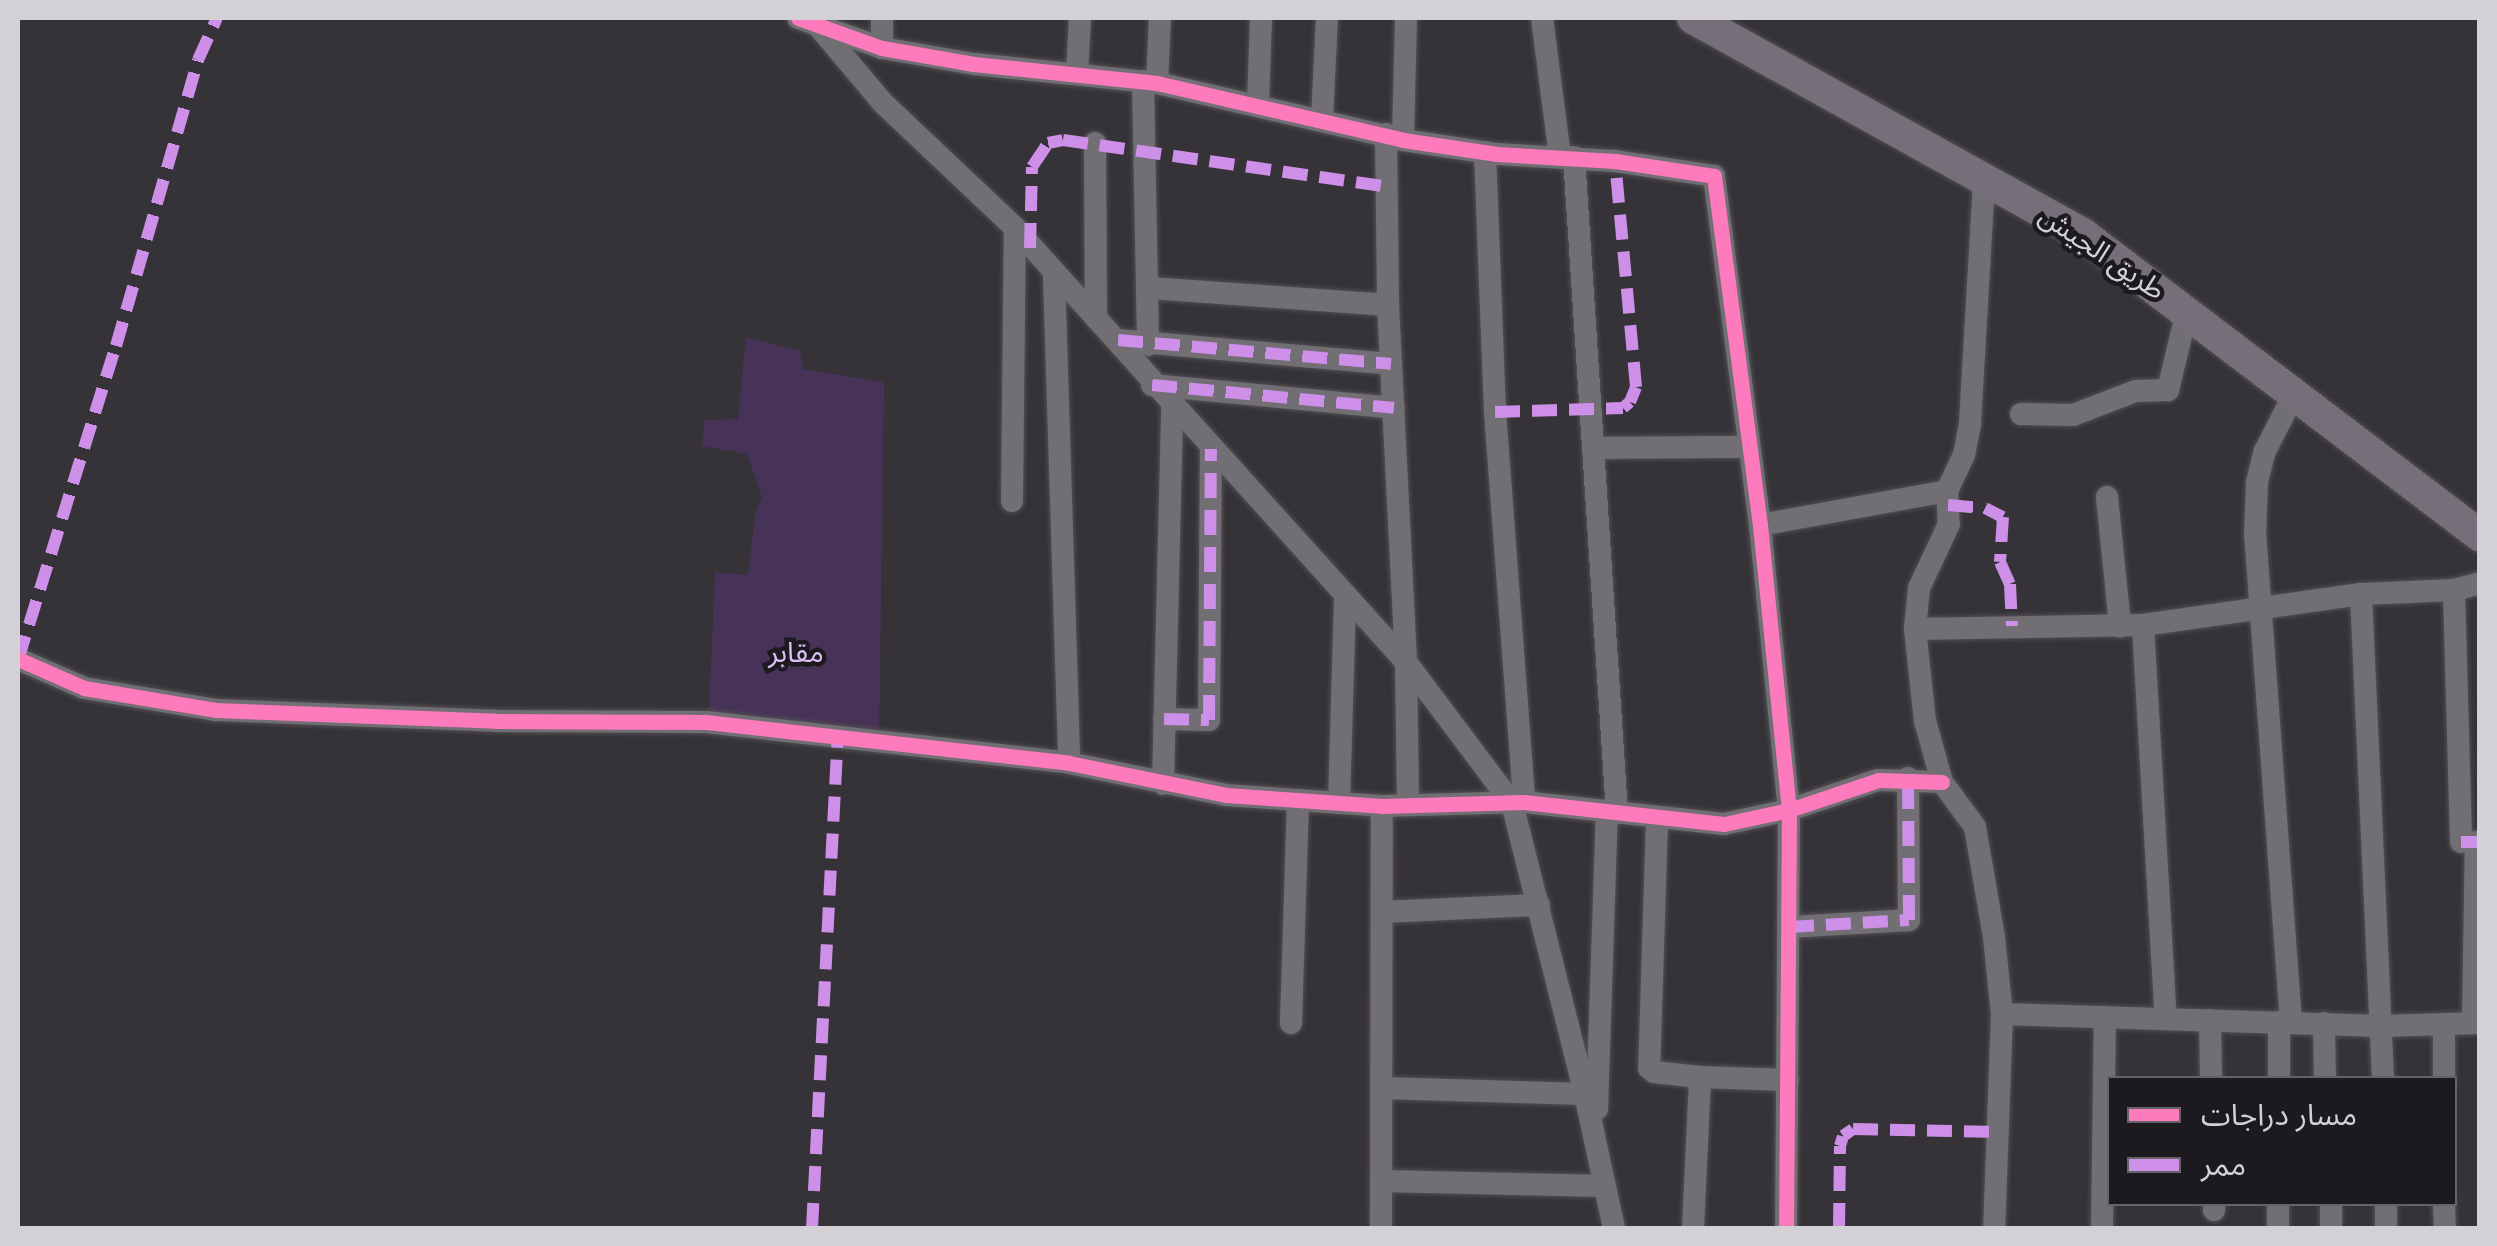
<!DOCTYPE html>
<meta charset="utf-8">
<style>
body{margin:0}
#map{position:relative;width:2497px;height:1246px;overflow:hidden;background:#363338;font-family:"Fira Sans Condensed","Noto Sans Arabic",sans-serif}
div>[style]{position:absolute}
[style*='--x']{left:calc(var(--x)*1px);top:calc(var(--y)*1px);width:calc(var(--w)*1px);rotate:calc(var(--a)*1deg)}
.green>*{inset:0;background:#473357}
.roads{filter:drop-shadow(0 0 2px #514f53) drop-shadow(0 0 2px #514f53)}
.minor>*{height:22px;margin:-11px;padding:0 11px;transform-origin:11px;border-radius:11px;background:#726f74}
.secondary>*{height:32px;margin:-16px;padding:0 16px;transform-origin:16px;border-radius:16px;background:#746f78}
.quiet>*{height:12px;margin-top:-6px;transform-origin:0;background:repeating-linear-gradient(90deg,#ce8fe9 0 25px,transparent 0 37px)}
.cycleway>*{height:15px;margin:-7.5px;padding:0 7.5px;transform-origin:7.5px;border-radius:7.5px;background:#fd7abc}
span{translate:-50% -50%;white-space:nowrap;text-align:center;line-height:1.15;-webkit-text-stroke:9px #1c1a1e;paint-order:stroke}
.street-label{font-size:28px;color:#d3d0d6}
.park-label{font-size:28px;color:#ddbff7}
.frame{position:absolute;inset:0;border:20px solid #d3d0d6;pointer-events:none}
.legend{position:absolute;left:2107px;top:1076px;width:350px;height:130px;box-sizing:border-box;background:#1c1a1e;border:2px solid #656368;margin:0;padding:12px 18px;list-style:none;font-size:30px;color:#d3d0d6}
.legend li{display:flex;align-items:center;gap:20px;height:50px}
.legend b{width:50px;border:2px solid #656368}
</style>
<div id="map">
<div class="green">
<div style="clip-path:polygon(746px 337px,800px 351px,803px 369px,884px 382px,879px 746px,708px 731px,715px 572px,748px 575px,756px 510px,762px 497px,747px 454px,702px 446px,705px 420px,738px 419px)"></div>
</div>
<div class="roads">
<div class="minor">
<div style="--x:798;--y:18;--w:89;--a:19.7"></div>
<div style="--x:882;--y:48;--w:93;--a:9.9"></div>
<div style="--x:974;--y:64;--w:184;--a:5.9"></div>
<div style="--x:1157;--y:83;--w:253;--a:13"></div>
<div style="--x:1403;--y:140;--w:95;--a:8.5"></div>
<div style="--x:1497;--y:154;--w:118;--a:3.4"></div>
<div style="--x:1615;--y:161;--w:100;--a:8.6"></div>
<div style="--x:1714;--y:176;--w:352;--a:82.5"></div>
<div style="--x:1760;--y:525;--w:286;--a:84.2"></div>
<div style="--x:1789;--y:810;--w:418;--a:90.4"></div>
<div style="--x:1542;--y:18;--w:139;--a:82.6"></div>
<div style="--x:819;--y:27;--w:99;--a:49.9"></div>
<div style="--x:883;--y:103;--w:182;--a:43.4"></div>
<div style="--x:1015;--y:228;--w:584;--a:47.98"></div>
<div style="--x:1406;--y:662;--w:176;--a:53.1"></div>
<div style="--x:1512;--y:803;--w:300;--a:75.9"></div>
<div style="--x:1585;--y:1094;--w:137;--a:77.8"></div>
<div style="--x:882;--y:48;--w:30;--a:-90"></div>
<div style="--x:1077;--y:73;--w:55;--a:-86.9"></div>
<div style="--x:1143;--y:81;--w:264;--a:88.9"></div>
<div style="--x:1157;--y:83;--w:65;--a:-87.4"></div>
<div style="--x:1258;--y:104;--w:86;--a:-88"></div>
<div style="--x:1322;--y:119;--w:101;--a:-87.2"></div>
<div style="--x:1386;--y:134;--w:171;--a:89.3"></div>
<div style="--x:1388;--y:305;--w:357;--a:87.1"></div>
<div style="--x:1406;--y:662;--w:142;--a:89.2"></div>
<div style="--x:1403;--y:140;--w:122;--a:-88.6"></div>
<div style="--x:1095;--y:143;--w:175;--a:89.7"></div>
<div style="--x:1485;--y:152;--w:260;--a:87.8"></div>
<div style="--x:1495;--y:412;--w:391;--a:85.7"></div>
<div style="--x:1574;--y:157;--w:657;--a:86.25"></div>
<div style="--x:1054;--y:276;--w:487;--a:88.2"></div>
<div style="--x:1150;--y:288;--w:239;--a:4.1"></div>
<div style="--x:1118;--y:340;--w:274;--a:5"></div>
<div style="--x:1152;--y:385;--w:243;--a:5.4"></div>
<div style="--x:2021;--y:414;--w:52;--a:1.1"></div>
<div style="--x:2073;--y:415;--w:67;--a:-20.9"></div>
<div style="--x:2136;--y:391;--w:32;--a:-2"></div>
<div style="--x:2168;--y:390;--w:81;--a:-76.5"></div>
<div style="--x:1595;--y:448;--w:154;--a:-0.4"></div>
<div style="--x:1947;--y:491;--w:33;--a:87"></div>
<div style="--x:1949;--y:524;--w:71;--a:115.1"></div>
<div style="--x:1919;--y:588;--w:41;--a:95.6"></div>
<div style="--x:1915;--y:629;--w:93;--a:83.8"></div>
<div style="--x:1925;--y:721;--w:63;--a:74.4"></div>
<div style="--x:1942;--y:782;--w:56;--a:53.7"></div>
<div style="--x:1975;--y:827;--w:112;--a:80.2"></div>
<div style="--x:1994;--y:937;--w:77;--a:84.1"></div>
<div style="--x:2002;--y:1014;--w:214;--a:92.1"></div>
<div style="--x:2107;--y:497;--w:130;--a:84.2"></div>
<div style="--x:1012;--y:501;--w:273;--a:-89.4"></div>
<div style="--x:1760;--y:525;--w:190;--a:-10.3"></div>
<div style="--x:1947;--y:491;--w:40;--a:-65"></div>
<div style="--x:1964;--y:455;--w:32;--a:-79"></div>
<div style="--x:1970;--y:424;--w:243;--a:-86.7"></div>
<div style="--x:2454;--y:590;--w:252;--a:88.4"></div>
<div style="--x:2361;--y:594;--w:484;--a:87.4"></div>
<div style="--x:2143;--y:625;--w:394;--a:86.7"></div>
<div style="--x:1915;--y:629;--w:228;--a:-1"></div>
<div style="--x:2143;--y:625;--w:220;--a:-8.1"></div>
<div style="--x:2361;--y:594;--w:93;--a:-2.5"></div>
<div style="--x:2454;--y:590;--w:27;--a:-15"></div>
<div style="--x:18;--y:659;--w:72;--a:23.7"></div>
<div style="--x:84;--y:688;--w:133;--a:9.5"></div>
<div style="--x:215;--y:710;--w:281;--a:2.2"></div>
<div style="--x:496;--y:721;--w:210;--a:0.3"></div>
<div style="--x:706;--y:722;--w:365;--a:6.4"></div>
<div style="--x:1069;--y:763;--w:160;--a:11.5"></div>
<div style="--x:1226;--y:795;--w:156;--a:4"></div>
<div style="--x:1382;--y:806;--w:142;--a:-1.6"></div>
<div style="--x:1524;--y:802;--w:201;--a:6.3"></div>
<div style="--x:1724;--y:824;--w:66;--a:-12.2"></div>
<div style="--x:1789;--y:810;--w:94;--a:-18.6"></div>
<div style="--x:1878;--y:780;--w:64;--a:1.8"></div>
<div style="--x:1164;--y:719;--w:45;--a:1.3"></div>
<div style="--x:1209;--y:720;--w:271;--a:-89.6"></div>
<div style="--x:1163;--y:784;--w:378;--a:-88.6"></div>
<div style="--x:1339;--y:803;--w:206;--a:-88.3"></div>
<div style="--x:1657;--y:820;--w:248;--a:91.8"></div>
<div style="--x:1649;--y:1068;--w:6;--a:39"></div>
<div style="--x:1654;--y:1072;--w:46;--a:6.2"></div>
<div style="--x:1700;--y:1077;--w:88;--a:2"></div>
<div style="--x:1382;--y:912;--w:157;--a:-2.6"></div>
<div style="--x:1789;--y:927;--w:120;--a:-3.3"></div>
<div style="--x:1909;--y:920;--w:142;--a:-90.4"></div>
<div style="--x:2002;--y:1014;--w:380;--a:1.8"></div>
<div style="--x:2382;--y:1026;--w:98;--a:-1.8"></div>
<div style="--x:2210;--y:1020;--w:58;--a:89"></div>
<div style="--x:2291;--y:1022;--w:488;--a:-94.2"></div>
<div style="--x:2255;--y:535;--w:53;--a:-87.8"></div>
<div style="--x:2257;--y:482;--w:32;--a:-76"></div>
<div style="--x:2265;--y:451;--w:66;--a:-63"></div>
<div style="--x:1291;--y:1023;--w:223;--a:-88.2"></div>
<div style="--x:2324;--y:1023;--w:55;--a:89"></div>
<div style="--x:2473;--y:1023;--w:181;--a:-89.1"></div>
<div style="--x:2444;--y:1024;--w:54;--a:90"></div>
<div style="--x:2279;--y:1078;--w:56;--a:-90"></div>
<div style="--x:1381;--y:1088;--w:204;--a:1.7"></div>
<div style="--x:1597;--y:1109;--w:296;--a:-88.1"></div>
<div style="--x:1382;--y:1181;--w:223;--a:1.3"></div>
<div style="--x:2214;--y:1204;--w:6;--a:90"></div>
<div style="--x:2331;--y:1204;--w:24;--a:90"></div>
<div style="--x:2386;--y:1204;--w:24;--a:90"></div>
<div style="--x:2444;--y:1204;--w:24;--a:88"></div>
<div style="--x:1381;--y:1228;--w:422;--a:-89.9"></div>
<div style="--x:1693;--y:1228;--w:151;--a:-87.3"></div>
<div style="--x:2102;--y:1228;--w:211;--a:-89.2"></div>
<div style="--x:2278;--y:1228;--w:24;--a:-90"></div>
</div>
<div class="secondary">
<div style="--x:1693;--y:18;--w:447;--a:29"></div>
<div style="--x:2084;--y:235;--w:497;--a:37.2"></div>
</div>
</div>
<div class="quiet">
<div style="--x:1030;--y:248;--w:81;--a:-88.6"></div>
<div style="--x:1032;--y:167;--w:29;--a:-56"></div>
<div style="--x:1048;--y:143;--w:15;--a:-11"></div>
<div style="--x:1063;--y:140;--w:328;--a:8.2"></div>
<div style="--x:1118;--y:340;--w:274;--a:5"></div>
<div style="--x:1152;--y:385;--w:243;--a:5.4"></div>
<div style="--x:1495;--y:412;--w:128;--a:-1.8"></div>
<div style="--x:1623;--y:408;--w:9;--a:-41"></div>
<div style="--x:1630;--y:402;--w:16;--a:-68"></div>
<div style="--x:1636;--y:387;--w:227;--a:-95.3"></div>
<div style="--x:1948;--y:505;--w:37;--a:5"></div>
<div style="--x:1985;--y:508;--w:20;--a:27"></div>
<div style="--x:2003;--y:517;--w:45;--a:93.8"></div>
<div style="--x:2000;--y:562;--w:24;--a:66"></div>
<div style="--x:2010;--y:584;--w:42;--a:87.3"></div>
<div style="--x:18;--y:660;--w:329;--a:-72.7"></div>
<div style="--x:116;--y:346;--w:298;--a:-74"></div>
<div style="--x:198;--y:60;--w:46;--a:-65.7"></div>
<div style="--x:1164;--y:719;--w:45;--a:1.3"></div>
<div style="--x:1209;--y:720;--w:271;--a:-89.6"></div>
<div style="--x:2461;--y:842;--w:19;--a:0"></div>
<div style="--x:1789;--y:927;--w:120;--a:-3.3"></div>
<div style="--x:1909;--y:920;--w:142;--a:-90.4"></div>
<div style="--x:812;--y:1228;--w:493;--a:-87"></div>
<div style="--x:1839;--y:1228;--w:82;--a:-89.3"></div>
<div style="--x:1840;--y:1146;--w:10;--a:-73"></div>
<div style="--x:1843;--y:1136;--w:12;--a:-35"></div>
<div style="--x:1853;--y:1129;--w:146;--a:1.2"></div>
</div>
<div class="cycleway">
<div style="--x:798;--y:18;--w:89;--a:19.7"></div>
<div style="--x:882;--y:48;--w:93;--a:9.9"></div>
<div style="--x:974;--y:64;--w:184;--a:5.9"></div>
<div style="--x:1157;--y:83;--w:253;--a:13"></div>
<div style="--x:1403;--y:140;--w:95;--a:8.5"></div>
<div style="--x:1497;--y:154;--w:118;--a:3.4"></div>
<div style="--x:1615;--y:161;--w:100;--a:8.6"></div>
<div style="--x:1714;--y:176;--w:352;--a:82.5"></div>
<div style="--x:1760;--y:525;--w:286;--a:84.2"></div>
<div style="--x:1789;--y:810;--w:418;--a:90.4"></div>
<div style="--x:18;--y:659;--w:72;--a:23.7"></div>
<div style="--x:84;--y:688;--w:133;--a:9.5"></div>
<div style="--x:215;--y:710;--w:281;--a:2.2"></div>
<div style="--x:496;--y:721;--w:210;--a:0.3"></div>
<div style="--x:706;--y:722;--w:365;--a:6.4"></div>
<div style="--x:1069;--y:763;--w:160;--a:11.5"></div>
<div style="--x:1226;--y:795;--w:156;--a:4"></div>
<div style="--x:1382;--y:806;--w:142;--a:-1.6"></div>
<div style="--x:1524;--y:802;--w:201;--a:6.3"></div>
<div style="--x:1724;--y:824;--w:66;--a:-12.2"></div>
<div style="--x:1789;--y:810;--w:94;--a:-18.6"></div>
<div style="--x:1878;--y:780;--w:64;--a:1.8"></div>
</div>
<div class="street-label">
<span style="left:2102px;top:253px;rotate:34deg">طريق الجيش</span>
</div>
<div class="park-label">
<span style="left:796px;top:653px">مقابر</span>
</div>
<div class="frame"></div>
<ul class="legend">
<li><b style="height:12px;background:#fd7abc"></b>مسار دراجات</li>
<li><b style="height:12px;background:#ce8fe9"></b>ممر</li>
</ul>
</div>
